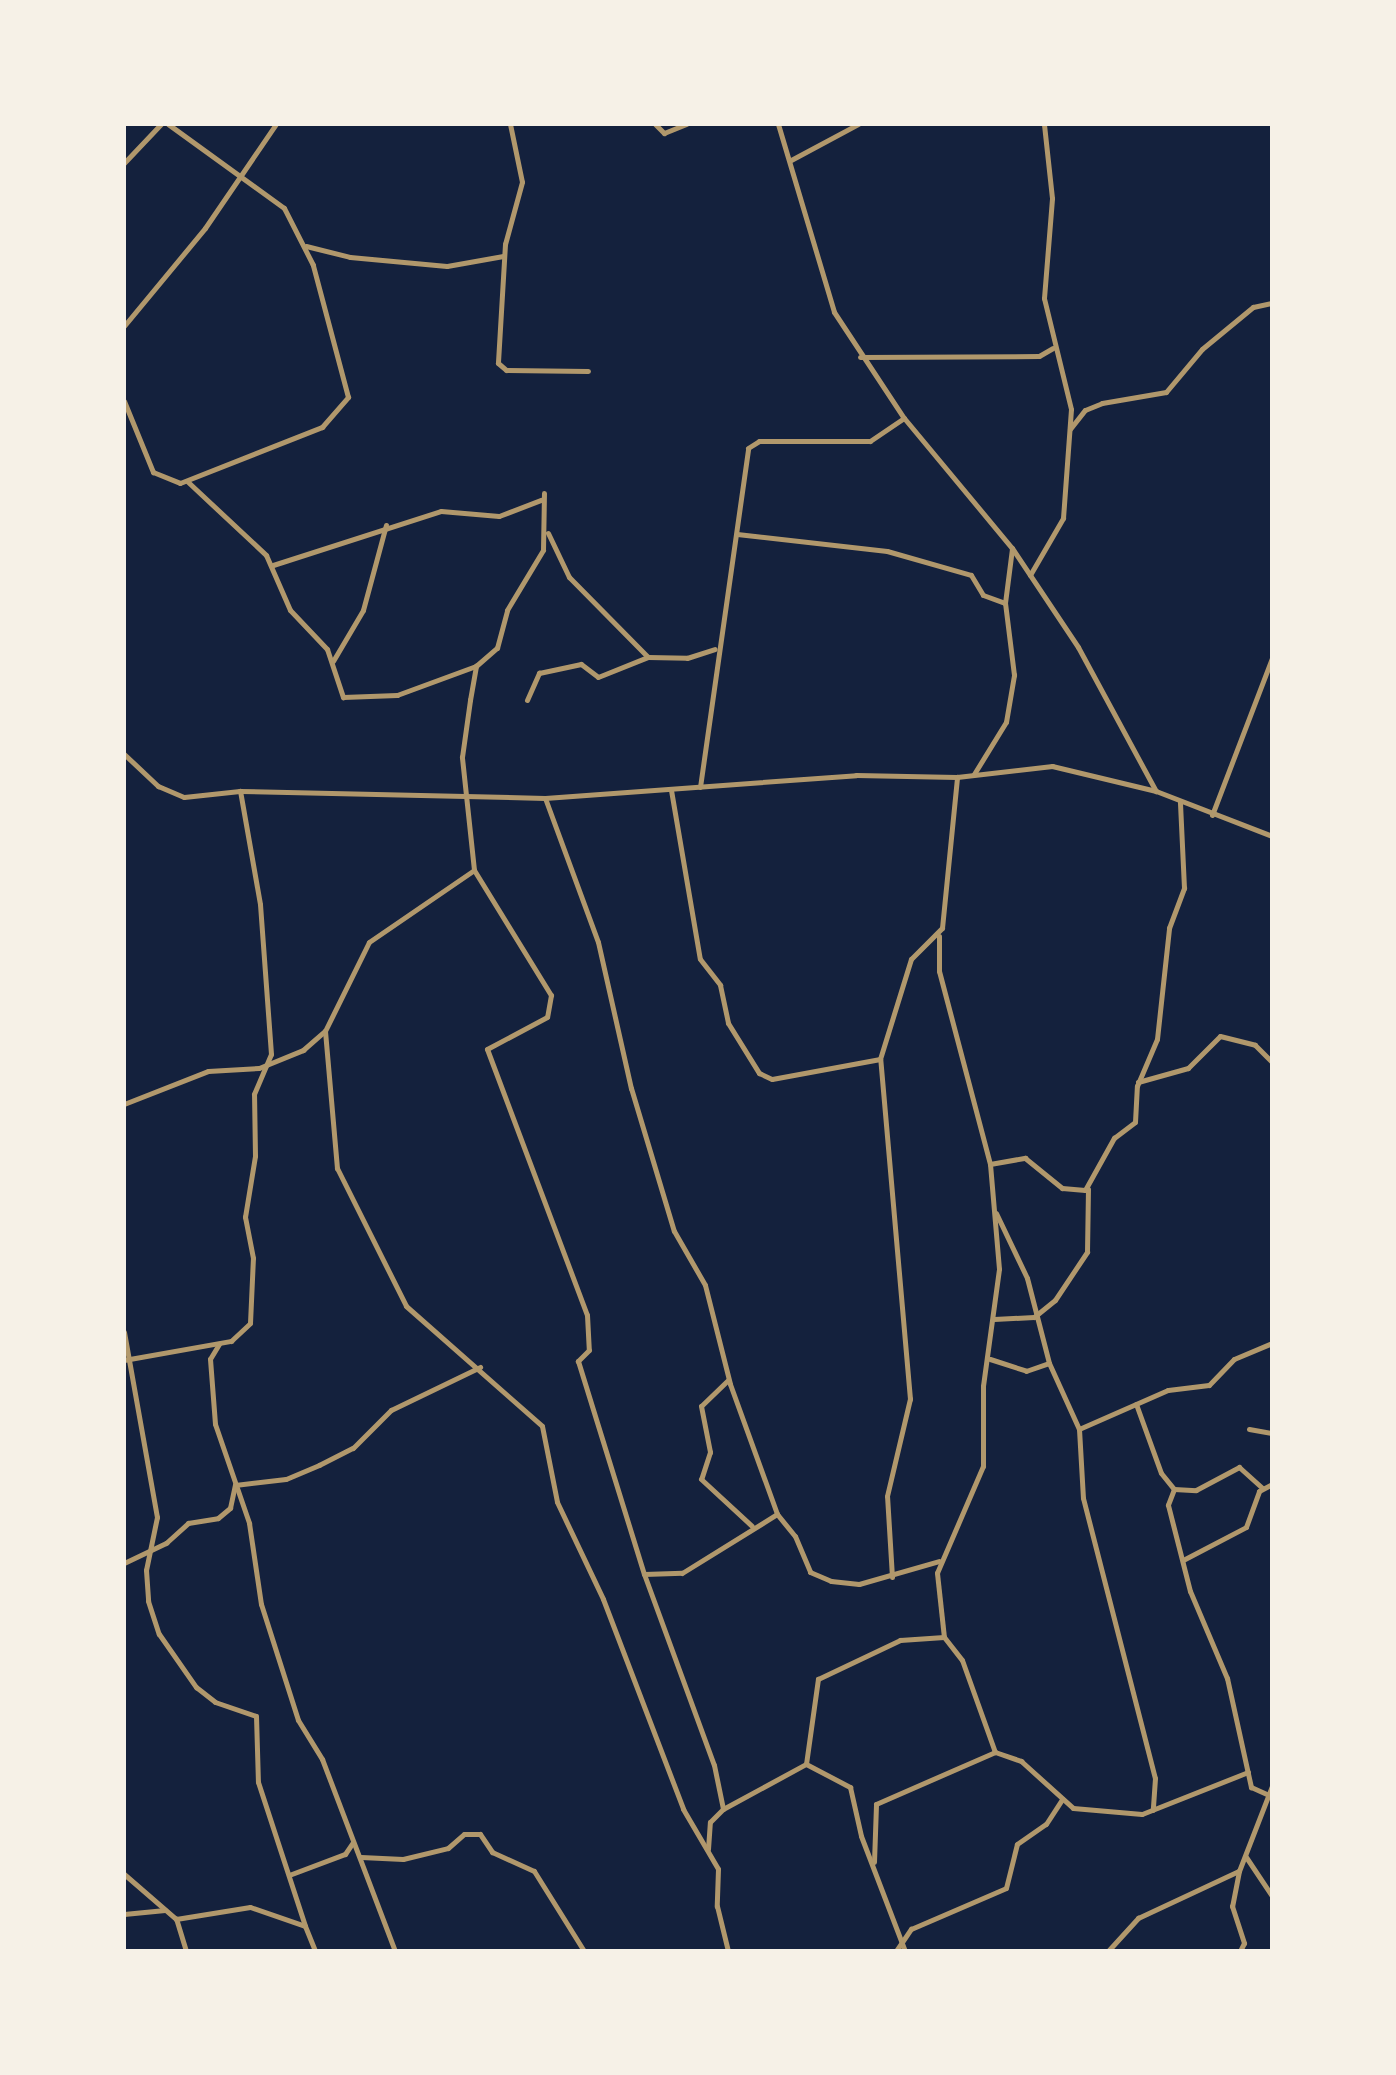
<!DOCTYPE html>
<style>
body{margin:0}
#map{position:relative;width:1396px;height:2075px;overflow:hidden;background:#14213d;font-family:"Asap Condensed",sans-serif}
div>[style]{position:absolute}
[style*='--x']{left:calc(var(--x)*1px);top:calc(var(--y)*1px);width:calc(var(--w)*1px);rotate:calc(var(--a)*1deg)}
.minor>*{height:5px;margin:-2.5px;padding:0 2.5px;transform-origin:2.5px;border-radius:2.5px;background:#b1986c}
span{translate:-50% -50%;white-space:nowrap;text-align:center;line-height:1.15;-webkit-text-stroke:7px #f6f1e7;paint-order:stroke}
.frame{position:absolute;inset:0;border:126px solid #f6f1e7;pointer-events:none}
</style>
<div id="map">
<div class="minor">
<div style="--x:510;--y:124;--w:59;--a:78.3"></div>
<div style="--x:522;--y:182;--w:64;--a:105.3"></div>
<div style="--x:505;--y:244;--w:119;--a:93.4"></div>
<div style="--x:498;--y:363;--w:11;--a:41"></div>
<div style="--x:506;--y:370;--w:82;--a:0.7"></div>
<div style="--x:655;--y:124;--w:13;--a:45"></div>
<div style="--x:664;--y:133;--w:24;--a:-22"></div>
<div style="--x:778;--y:124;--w:196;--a:73.4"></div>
<div style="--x:834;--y:312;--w:127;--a:56.6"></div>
<div style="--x:904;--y:418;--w:169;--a:50.3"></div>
<div style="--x:1012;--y:548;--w:119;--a:56.3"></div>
<div style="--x:1078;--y:647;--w:164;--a:61.6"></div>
<div style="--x:1156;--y:791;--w:124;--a:21.2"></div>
<div style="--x:791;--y:160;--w:76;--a:-28.2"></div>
<div style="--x:124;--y:163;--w:54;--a:-46.5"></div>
<div style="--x:306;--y:246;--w:45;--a:14"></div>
<div style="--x:350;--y:257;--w:97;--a:5.3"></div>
<div style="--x:447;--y:266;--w:57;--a:-10.1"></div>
<div style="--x:124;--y:326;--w:127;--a:-50.4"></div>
<div style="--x:205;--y:228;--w:126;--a:-55.7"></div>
<div style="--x:860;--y:357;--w:179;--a:-0.3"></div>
<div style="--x:1039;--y:356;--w:16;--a:-30"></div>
<div style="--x:124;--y:401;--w:77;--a:67.8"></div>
<div style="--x:153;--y:472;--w:29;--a:22"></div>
<div style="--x:180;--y:483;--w:153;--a:-21.5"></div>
<div style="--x:322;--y:427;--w:40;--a:-49"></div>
<div style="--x:348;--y:397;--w:137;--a:-104.9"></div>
<div style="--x:313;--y:265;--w:64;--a:-117"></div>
<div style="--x:284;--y:208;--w:143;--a:-144.1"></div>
<div style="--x:1070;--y:429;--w:24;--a:-52"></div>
<div style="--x:1085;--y:410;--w:18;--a:-22"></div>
<div style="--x:1102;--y:403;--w:65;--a:-9.8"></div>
<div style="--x:1166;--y:392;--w:56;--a:-50.1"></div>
<div style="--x:1202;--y:349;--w:66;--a:-39.5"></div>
<div style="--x:1253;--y:307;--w:19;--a:-12"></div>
<div style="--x:188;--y:482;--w:107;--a:43.1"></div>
<div style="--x:266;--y:555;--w:60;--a:66.4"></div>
<div style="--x:290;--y:610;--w:54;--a:46.5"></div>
<div style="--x:327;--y:649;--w:51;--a:71.6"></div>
<div style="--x:343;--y:697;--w:54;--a:-2.1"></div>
<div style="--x:397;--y:695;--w:84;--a:-20.2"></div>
<div style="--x:548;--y:533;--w:49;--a:64.5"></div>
<div style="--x:569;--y:577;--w:112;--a:45.4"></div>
<div style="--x:737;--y:534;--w:151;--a:6.5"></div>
<div style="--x:887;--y:551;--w:87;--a:15.9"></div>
<div style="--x:971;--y:575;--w:23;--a:59"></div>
<div style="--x:983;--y:595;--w:23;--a:20"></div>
<div style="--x:273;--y:565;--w:176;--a:-17.8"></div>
<div style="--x:441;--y:511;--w:58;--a:4.9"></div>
<div style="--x:499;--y:516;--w:45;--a:-20.9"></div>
<div style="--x:1030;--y:575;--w:66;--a:-59.9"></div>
<div style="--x:1063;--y:518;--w:109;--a:-85.8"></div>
<div style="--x:1071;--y:409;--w:114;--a:-103.7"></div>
<div style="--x:1044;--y:298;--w:100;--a:-85.4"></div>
<div style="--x:1052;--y:198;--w:74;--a:-96.2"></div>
<div style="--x:333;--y:661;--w:59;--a:-59.5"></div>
<div style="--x:363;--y:610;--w:88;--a:-74.9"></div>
<div style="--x:527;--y:700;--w:30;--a:-66"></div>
<div style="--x:539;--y:673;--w:43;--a:-12.1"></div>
<div style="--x:581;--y:664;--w:21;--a:37"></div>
<div style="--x:598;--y:677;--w:54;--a:-21.8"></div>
<div style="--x:648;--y:657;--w:39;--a:1"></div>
<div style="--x:687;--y:658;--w:29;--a:-18"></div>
<div style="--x:124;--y:754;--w:47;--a:43.3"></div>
<div style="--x:158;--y:786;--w:28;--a:23"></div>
<div style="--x:184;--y:797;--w:56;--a:-6.1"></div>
<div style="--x:240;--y:791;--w:305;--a:1.3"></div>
<div style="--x:545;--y:798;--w:312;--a:-4.2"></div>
<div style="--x:856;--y:775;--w:101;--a:1.1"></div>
<div style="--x:957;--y:777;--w:96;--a:-6.6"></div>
<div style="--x:1052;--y:766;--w:107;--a:13.5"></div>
<div style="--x:974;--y:774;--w:61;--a:-58.4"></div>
<div style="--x:1006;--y:722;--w:48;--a:-80.3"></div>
<div style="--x:1014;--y:675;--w:73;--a:-97.1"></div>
<div style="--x:1005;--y:603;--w:55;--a:-82.7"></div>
<div style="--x:700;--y:787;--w:342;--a:-81.9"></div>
<div style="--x:748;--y:448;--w:13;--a:-32"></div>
<div style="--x:759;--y:441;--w:111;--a:0"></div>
<div style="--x:870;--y:441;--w:41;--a:-34.1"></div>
<div style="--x:671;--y:790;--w:171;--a:80.3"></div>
<div style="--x:700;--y:959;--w:33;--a:52"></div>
<div style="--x:720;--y:985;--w:39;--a:78"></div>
<div style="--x:728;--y:1023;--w:59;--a:58.2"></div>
<div style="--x:759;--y:1073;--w:14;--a:25"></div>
<div style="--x:772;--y:1079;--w:110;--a:-10.5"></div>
<div style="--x:545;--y:798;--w:153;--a:69.8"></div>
<div style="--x:598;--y:942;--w:150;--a:77.3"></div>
<div style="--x:631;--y:1088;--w:149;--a:73.3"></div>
<div style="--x:674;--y:1231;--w:62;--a:60.1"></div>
<div style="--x:705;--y:1285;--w:102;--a:75.8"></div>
<div style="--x:730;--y:1384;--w:138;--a:70.1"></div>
<div style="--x:777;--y:1514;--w:28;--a:51"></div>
<div style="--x:795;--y:1536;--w:39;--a:67"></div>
<div style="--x:810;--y:1572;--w:23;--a:23"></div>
<div style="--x:831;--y:1581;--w:28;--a:6"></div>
<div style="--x:859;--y:1584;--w:83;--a:-16"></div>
<div style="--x:1212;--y:815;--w:168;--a:-69.1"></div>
<div style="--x:474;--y:870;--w:147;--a:58.4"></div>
<div style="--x:551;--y:995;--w:22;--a:100"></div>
<div style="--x:547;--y:1017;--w:68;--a:151.9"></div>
<div style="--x:487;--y:1049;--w:284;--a:69.4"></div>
<div style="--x:587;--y:1315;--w:35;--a:87"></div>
<div style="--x:589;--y:1350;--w:16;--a:135"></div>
<div style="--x:578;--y:1361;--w:223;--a:72.8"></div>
<div style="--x:644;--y:1574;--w:203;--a:69.9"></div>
<div style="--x:714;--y:1765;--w:45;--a:78.4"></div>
<div style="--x:939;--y:936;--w:35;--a:90"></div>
<div style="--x:939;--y:971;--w:200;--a:75.2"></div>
<div style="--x:990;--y:1164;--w:105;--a:85.1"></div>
<div style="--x:999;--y:1269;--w:118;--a:97.8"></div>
<div style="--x:983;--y:1386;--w:80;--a:90"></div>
<div style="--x:983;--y:1466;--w:116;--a:113.3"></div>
<div style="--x:937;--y:1573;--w:64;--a:83.8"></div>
<div style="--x:944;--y:1637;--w:29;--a:52"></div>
<div style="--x:962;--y:1660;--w:98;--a:70.3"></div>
<div style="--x:995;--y:1752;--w:28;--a:19"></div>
<div style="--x:1021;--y:1761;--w:70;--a:42.1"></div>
<div style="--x:1073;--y:1808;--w:69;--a:5"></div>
<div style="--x:1142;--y:1814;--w:114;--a:-21.6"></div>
<div style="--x:325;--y:1031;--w:138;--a:85"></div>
<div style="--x:337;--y:1168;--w:154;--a:63.4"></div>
<div style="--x:406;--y:1306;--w:181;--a:41.4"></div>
<div style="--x:542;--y:1426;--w:77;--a:78.8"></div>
<div style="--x:557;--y:1502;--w:107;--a:64.6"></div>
<div style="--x:603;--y:1599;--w:225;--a:69.1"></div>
<div style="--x:683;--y:1809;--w:69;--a:59.7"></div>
<div style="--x:718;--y:1869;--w:37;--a:92"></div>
<div style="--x:717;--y:1906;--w:46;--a:76.3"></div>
<div style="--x:1138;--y:1082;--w:52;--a:-15.6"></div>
<div style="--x:1188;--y:1068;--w:45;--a:-45"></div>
<div style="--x:1220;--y:1036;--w:36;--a:14"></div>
<div style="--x:1255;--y:1045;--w:24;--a:45"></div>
<div style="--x:124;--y:1104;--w:90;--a:-21.4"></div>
<div style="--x:208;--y:1071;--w:51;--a:-3.4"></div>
<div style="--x:259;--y:1068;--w:48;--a:-22.2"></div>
<div style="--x:303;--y:1050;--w:29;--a:-41"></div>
<div style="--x:325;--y:1031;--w:99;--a:-63.7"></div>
<div style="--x:369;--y:942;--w:127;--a:-34.4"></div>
<div style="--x:474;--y:870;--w:114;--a:-96.1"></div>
<div style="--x:462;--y:757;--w:58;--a:-82"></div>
<div style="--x:470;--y:700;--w:35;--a:-80"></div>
<div style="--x:476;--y:666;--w:28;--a:-41"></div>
<div style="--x:497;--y:648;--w:39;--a:-75"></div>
<div style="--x:507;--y:610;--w:70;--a:-59"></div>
<div style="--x:543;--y:550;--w:57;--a:-89"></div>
<div style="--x:990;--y:1164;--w:36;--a:-10"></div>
<div style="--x:1025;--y:1158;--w:48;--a:39"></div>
<div style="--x:1062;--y:1188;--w:23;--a:5"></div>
<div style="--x:1085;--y:1190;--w:60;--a:-60.9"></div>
<div style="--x:1114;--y:1138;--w:26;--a:-37"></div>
<div style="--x:1135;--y:1122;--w:36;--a:-87"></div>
<div style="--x:1137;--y:1086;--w:51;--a:-66.9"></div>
<div style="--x:1157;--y:1039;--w:112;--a:-83.8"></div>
<div style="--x:1169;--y:928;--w:43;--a:-69.4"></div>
<div style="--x:1184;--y:888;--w:86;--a:-92.7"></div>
<div style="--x:996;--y:1213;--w:72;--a:64.5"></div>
<div style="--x:1027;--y:1278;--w:88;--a:75.5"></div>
<div style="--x:1049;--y:1363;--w:72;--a:65.6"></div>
<div style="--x:1079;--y:1429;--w:69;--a:86.7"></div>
<div style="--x:1083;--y:1498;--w:289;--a:75.6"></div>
<div style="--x:1155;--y:1778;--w:32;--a:94"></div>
<div style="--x:994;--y:1319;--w:40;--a:-2.9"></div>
<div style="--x:1034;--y:1317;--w:27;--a:-39"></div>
<div style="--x:1055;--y:1300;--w:58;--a:-56.3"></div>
<div style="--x:1087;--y:1252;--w:63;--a:-89.1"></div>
<div style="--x:124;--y:1332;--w:188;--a:79.9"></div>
<div style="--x:157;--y:1517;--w:54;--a:101.7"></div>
<div style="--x:146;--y:1570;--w:31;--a:86"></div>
<div style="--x:148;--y:1601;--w:35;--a:72"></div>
<div style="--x:159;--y:1634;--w:65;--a:55.1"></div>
<div style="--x:196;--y:1687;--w:24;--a:38"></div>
<div style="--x:215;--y:1702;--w:43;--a:18.9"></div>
<div style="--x:256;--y:1716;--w:66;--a:88.3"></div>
<div style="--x:258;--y:1782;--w:151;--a:71.9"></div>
<div style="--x:219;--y:1344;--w:17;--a:121"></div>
<div style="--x:210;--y:1359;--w:65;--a:85.6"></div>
<div style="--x:215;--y:1424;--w:105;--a:71"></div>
<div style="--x:249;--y:1523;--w:82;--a:81.6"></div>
<div style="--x:261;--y:1604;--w:122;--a:72.3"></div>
<div style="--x:298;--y:1720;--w:46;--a:58.4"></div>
<div style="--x:322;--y:1759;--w:205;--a:69.2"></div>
<div style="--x:990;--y:1359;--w:38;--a:18"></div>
<div style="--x:1026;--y:1371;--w:24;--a:-19"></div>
<div style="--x:124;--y:1360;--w:109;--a:-10.1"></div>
<div style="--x:231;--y:1341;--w:26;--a:-43"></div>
<div style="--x:250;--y:1323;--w:65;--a:-87.4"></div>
<div style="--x:253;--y:1258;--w:42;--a:-101"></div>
<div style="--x:245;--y:1217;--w:62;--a:-80.7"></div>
<div style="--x:255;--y:1156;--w:62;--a:-90.9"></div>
<div style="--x:254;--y:1094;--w:43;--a:-67"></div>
<div style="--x:271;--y:1054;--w:150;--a:-94.2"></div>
<div style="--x:260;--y:904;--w:115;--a:-100"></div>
<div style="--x:728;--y:1380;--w:37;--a:136"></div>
<div style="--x:701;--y:1406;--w:47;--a:78.9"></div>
<div style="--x:710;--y:1452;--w:28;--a:108"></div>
<div style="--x:701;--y:1479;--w:69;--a:42.7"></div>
<div style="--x:1136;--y:1404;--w:73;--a:70.1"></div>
<div style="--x:1161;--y:1473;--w:21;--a:51"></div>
<div style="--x:1174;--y:1489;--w:22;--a:3"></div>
<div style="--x:1196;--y:1490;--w:49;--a:-28.1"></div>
<div style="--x:1239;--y:1467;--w:31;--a:42"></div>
<div style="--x:1079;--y:1429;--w:97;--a:-23.7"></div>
<div style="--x:1168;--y:1390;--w:41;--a:-7"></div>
<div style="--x:1209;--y:1385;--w:36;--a:-46"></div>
<div style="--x:1234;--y:1359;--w:41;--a:-22.8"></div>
<div style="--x:1249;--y:1429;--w:23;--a:10"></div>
<div style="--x:1174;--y:1489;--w:17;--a:111"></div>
<div style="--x:1168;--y:1505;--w:89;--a:75.7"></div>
<div style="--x:1190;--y:1591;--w:95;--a:67"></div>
<div style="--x:1227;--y:1678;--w:112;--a:77.6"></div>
<div style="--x:1251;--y:1787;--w:17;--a:24"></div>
<div style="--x:1183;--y:1560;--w:71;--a:-27.6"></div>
<div style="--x:1246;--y:1527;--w:38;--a:-70"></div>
<div style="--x:1259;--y:1491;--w:15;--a:-28"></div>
<div style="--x:124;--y:1563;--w:47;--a:-25.5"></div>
<div style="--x:166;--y:1543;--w:30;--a:-42"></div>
<div style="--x:188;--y:1523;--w:30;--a:-9"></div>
<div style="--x:218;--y:1518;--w:16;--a:-40"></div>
<div style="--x:230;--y:1508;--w:24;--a:-78"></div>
<div style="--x:235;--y:1485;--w:51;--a:-6.7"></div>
<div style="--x:286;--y:1479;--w:36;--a:-23"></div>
<div style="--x:319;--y:1465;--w:38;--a:-27"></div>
<div style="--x:353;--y:1448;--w:54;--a:-45"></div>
<div style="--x:391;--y:1410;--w:99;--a:-25.8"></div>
<div style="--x:644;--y:1574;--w:38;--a:-2"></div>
<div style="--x:682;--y:1573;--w:112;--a:-31.8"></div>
<div style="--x:892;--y:1577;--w:81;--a:-93.5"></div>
<div style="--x:887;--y:1496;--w:100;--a:-76.7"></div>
<div style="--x:910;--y:1399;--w:341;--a:-95"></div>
<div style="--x:880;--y:1059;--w:105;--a:-72.8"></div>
<div style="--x:911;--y:959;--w:44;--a:-45"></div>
<div style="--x:942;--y:928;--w:152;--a:-84.3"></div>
<div style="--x:806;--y:1764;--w:50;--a:27.6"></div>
<div style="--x:850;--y:1787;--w:50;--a:77.3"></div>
<div style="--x:861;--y:1836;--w:123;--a:69.1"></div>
<div style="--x:708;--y:1849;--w:27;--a:-86"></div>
<div style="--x:710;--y:1822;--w:18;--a:-45"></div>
<div style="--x:723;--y:1809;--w:94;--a:-28.5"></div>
<div style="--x:806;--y:1764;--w:86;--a:-82"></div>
<div style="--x:818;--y:1679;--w:91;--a:-25.4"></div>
<div style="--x:900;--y:1640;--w:44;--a:-3.9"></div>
<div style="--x:361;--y:1857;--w:42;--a:2.7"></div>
<div style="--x:403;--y:1859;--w:46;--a:-13.7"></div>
<div style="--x:448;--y:1848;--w:21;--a:-41"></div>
<div style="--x:464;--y:1834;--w:16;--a:0"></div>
<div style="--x:480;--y:1834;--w:22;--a:56"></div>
<div style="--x:492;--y:1852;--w:46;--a:24.3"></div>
<div style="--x:534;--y:1871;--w:94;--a:58"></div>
<div style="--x:1246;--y:1857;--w:47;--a:56.3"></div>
<div style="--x:874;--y:1862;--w:58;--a:-88"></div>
<div style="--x:876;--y:1804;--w:130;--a:-23.6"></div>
<div style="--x:1239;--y:1871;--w:36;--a:101"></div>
<div style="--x:1232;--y:1906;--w:39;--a:72"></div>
<div style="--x:1244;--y:1943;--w:9;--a:117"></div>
<div style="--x:124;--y:1874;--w:69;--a:40.9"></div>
<div style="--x:289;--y:1875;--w:60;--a:-20.6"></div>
<div style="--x:345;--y:1854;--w:14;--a:-56"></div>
<div style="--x:124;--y:1914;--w:41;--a:-5.6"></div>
<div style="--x:186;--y:1951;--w:34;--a:-107"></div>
<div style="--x:176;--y:1919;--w:75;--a:-9.2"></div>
<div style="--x:250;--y:1907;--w:58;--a:19.1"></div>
<div style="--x:305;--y:1926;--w:27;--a:68"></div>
<div style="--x:896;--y:1951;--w:27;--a:-56"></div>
<div style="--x:911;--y:1929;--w:103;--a:-23.3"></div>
<div style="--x:1006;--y:1888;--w:45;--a:-76"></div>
<div style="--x:1017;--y:1844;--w:35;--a:-35"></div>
<div style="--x:1046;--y:1824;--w:30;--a:-57"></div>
<div style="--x:1108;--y:1951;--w:45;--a:-47.7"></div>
<div style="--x:1138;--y:1918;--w:111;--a:-25"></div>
<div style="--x:1239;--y:1871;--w:91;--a:-68.8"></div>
</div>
<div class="frame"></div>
</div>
